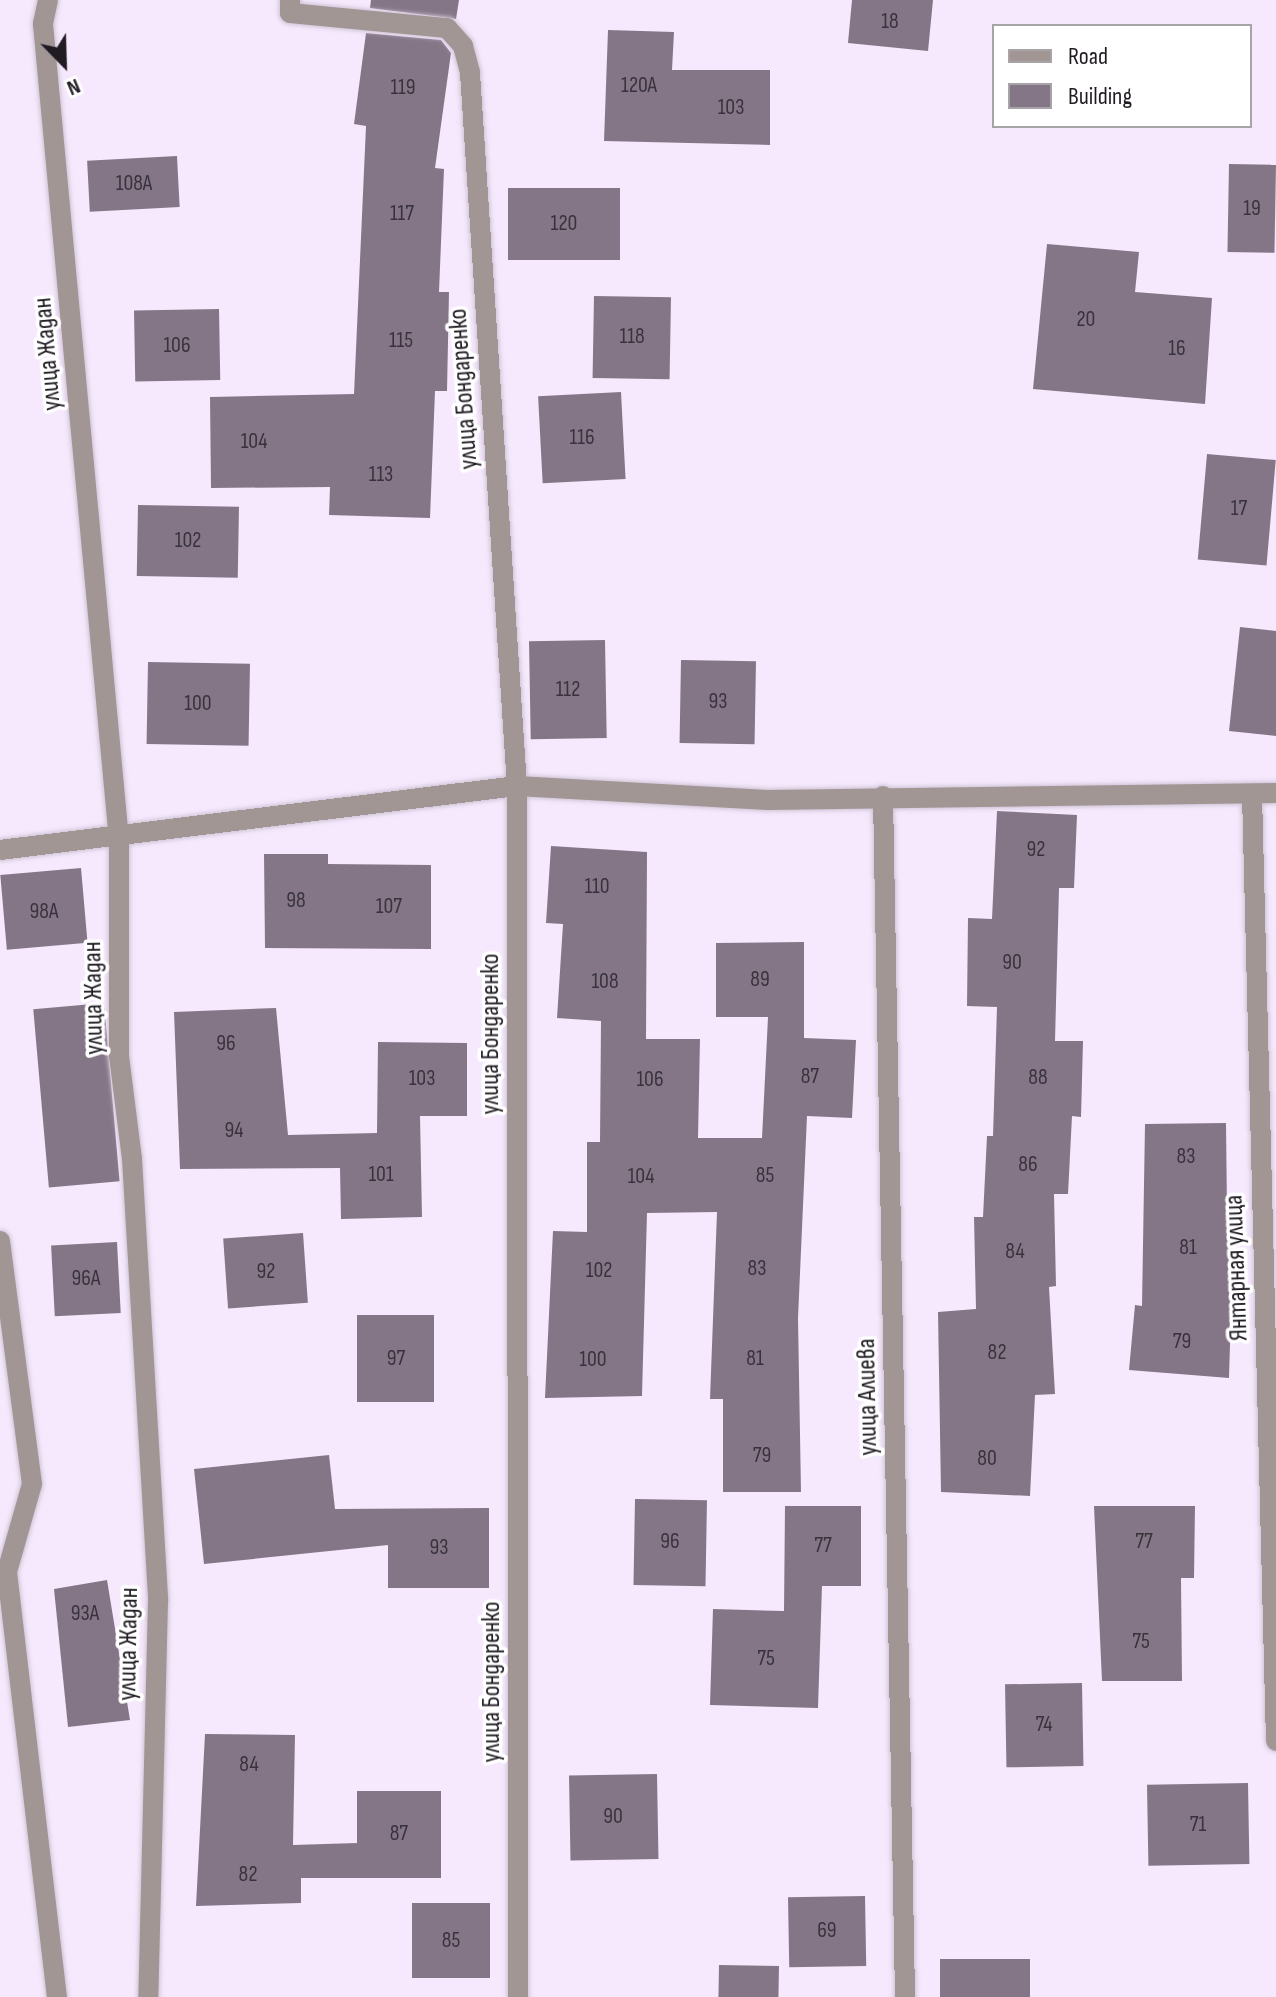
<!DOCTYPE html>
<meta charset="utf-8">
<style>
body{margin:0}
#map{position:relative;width:1276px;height:1997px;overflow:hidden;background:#f6e9fd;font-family:"Sofia Sans Condensed",sans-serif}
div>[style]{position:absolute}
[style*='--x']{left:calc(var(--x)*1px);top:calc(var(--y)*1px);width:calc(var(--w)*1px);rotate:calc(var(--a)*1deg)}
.building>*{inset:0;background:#857687;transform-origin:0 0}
.roads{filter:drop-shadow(0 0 2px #cfc4d6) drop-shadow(0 0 2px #cfc4d6)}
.minor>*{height:20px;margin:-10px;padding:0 10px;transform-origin:10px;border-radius:10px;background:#a29695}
span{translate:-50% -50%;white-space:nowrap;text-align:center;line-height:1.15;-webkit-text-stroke:7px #fff;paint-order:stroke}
.number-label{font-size:22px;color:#39323c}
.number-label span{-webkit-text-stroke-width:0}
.street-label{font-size:26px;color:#201b23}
.legend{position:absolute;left:992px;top:24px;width:260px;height:104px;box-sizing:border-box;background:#fff;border:2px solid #a6a4a7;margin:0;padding:10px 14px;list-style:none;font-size:24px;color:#201b23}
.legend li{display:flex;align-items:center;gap:16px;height:40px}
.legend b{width:40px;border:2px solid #a6a4a7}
.north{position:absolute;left:24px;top:24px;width:80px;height:80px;-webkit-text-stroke:6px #fff;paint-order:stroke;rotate:157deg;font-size:22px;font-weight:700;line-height:32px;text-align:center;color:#201b23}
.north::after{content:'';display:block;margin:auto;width:28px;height:36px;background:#201b23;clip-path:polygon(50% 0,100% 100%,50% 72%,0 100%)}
</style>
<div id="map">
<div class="building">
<div style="clip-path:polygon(371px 0,459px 0,456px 19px,370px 8px)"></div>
<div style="clip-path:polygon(852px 0,933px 0,928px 51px,848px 43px)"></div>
<div style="clip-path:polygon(608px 30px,674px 32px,672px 70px,770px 70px,770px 145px,604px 141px)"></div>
<div style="clip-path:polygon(366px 33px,441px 40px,451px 53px,435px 168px,444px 169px,439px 292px,449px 292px,447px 391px,435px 391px,430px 518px,329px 515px,330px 487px,211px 488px,210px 397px,354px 394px,366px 126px,354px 124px)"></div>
<div style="left:177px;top:156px;width:51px;height:90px;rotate:87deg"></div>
<div style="left:1229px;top:164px;width:47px;height:88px;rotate:1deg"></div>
<div style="left:620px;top:188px;width:72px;height:112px;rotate:90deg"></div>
<div style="clip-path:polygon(1047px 244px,1139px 252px,1135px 292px,1212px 298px,1205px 404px,1033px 389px)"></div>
<div style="left:594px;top:296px;width:77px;height:82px;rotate:1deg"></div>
<div style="left:219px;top:309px;width:71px;height:85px;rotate:89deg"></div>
<div style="left:621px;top:392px;width:87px;height:83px;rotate:87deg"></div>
<div style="left:1207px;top:454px;width:69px;height:106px;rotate:5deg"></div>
<div style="left:138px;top:505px;width:101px;height:71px;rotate:1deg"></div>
<div style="clip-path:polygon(1240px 627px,1276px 631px,1276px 736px,1229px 731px)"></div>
<div style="left:605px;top:640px;width:98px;height:76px;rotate:89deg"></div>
<div style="left:681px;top:660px;width:75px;height:83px;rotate:1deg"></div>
<div style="left:148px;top:662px;width:102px;height:82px;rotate:1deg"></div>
<div style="clip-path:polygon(997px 811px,1077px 815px,1074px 888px,1059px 888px,1055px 1041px,1083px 1041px,1081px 1117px,1072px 1116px,1068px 1194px,1054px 1194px,1056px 1286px,1049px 1287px,1055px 1394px,1035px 1395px,1030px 1496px,941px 1492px,938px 1312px,976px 1309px,974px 1217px,983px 1217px,987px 1136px,993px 1136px,997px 1007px,967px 1006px,968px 918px,992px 919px)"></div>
<div style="clip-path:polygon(551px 846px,647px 852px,646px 1039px,700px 1039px,698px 1138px,762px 1138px,768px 1017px,716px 1017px,716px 943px,804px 942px,804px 1038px,856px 1040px,852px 1118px,807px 1116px,798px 1318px,801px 1492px,723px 1492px,723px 1399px,710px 1399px,717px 1212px,647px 1213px,642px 1396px,545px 1398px,553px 1231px,587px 1232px,587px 1142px,600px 1142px,601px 1021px,557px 1018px,563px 924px,546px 923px)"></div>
<div style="clip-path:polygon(264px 854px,328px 854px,328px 864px,431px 865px,431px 949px,265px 948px)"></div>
<div style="left:81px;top:868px;width:75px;height:81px;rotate:85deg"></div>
<div style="left:104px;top:1003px;width:179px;height:71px;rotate:85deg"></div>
<div style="clip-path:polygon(276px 1008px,288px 1135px,377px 1133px,378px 1042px,467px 1043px,467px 1116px,420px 1116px,422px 1217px,341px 1219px,340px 1168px,180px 1169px,174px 1012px)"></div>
<div style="clip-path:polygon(1226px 1123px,1227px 1212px,1234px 1213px,1229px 1378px,1129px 1370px,1135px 1305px,1142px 1306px,1145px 1124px)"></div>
<div style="left:303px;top:1233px;width:70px;height:80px;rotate:86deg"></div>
<div style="left:117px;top:1242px;width:71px;height:66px;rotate:87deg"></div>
<div style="left:357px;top:1315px;width:77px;height:87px"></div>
<div style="clip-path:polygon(329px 1455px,335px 1509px,489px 1508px,489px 1588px,388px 1588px,388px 1545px,204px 1564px,194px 1469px)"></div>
<div style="left:635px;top:1499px;width:72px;height:86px;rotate:1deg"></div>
<div style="clip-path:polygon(785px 1506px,861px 1506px,861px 1586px,822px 1586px,818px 1708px,710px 1705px,713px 1609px,784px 1611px)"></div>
<div style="clip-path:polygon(1094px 1506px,1195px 1506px,1194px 1578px,1181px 1578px,1182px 1681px,1102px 1681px)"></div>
<div style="clip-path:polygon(107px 1580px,130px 1720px,68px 1727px,54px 1589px)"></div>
<div style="left:1082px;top:1683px;width:83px;height:77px;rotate:89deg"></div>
<div style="clip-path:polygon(205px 1734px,295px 1735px,293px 1845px,357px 1843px,357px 1791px,441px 1791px,441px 1878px,301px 1878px,301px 1903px,196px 1906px)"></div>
<div style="left:657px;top:1774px;width:85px;height:88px;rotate:89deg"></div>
<div style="left:1248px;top:1783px;width:81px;height:101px;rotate:89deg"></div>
<div style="left:865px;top:1896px;width:70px;height:77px;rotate:89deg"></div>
<div style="left:490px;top:1903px;width:75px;height:78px;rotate:90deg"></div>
<div style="left:1030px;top:1959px;width:38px;height:90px;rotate:90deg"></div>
<div style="left:719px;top:1965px;width:60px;height:32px;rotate:1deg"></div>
</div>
<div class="roads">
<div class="minor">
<div style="--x:48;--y:0;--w:25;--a:102"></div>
<div style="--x:43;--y:24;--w:820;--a:84.68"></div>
<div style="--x:119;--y:840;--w:216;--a:90"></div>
<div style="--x:119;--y:1056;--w:104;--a:82.8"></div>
<div style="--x:132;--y:1159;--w:443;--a:86.6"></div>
<div style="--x:158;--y:1601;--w:396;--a:91.4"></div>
<div style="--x:290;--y:0;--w:13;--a:90"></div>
<div style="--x:290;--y:13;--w:158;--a:5.5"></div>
<div style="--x:447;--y:28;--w:24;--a:48"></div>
<div style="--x:463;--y:46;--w:28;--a:75"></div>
<div style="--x:470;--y:73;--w:715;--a:86.23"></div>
<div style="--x:517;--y:786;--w:1211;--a:89.95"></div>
<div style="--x:1252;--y:794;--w:947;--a:88.55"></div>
<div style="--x:883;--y:796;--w:1201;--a:88.95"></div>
<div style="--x:0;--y:850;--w:521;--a:-7.06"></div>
<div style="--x:517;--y:786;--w:251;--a:3.2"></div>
<div style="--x:768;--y:800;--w:508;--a:-0.79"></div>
<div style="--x:0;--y:1241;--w:245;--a:82.5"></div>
<div style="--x:32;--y:1484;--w:91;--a:105.9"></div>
<div style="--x:7;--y:1572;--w:428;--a:83.3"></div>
</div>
</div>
<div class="number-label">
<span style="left:890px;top:22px">18</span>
<span style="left:639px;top:86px">120А</span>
<span style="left:403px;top:88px">119</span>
<span style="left:731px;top:108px">103</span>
<span style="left:134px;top:184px">108А</span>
<span style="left:1252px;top:209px">19</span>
<span style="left:402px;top:214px">117</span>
<span style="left:564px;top:224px">120</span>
<span style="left:1086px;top:320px">20</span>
<span style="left:632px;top:337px">118</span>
<span style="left:401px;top:341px">115</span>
<span style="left:177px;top:346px">106</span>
<span style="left:1177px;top:349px">16</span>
<span style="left:582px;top:438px">116</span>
<span style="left:254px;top:442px">104</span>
<span style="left:381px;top:475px">113</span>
<span style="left:1239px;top:509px">17</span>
<span style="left:188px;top:541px">102</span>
<span style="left:568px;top:690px">112</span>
<span style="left:718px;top:702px">93</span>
<span style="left:198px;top:704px">100</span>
<span style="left:1036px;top:850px">92</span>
<span style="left:597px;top:887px">110</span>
<span style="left:296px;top:901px">98</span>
<span style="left:389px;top:907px">107</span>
<span style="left:44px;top:912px">98А</span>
<span style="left:1012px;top:963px">90</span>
<span style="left:760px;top:980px">89</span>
<span style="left:605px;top:982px">108</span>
<span style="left:226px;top:1044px">96</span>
<span style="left:810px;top:1077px">87</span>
<span style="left:1038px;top:1078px">88</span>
<span style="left:422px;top:1079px">103</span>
<span style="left:650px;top:1080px">106</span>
<span style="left:234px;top:1131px">94</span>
<span style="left:1186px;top:1157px">83</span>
<span style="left:1028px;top:1165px">86</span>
<span style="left:381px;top:1175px">101</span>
<span style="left:765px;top:1176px">85</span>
<span style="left:641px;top:1177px">104</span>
<span style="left:1188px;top:1248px">81</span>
<span style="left:1015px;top:1252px">84</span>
<span style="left:757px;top:1269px">83</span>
<span style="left:599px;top:1271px">102</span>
<span style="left:266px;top:1272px">92</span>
<span style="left:86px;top:1279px">96А</span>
<span style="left:1182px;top:1342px">79</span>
<span style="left:997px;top:1353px">82</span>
<span style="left:396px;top:1359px">97</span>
<span style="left:755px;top:1359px">81</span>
<span style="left:593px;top:1360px">100</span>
<span style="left:762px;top:1456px">79</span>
<span style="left:987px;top:1459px">80</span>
<span style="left:670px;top:1542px">96</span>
<span style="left:1144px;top:1542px">77</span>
<span style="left:823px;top:1546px">77</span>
<span style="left:439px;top:1548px">93</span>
<span style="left:85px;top:1614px">93А</span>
<span style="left:1141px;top:1642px">75</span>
<span style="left:766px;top:1659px">75</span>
<span style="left:1044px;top:1725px">74</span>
<span style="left:249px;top:1765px">84</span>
<span style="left:613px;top:1817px">90</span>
<span style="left:1198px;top:1825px">71</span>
<span style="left:399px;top:1834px">87</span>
<span style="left:248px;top:1875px">82</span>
<span style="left:827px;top:1931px">69</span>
<span style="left:451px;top:1941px">85</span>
</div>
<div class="street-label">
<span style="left:48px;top:354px;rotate:-95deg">улица Жадан</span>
<span style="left:464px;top:389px;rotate:-94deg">улица Бондаренко</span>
<span style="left:94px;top:998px;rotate:-91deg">улица Жадан</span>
<span style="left:491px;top:1034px;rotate:-90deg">улица Бондаренко</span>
<span style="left:1237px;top:1268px;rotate:-92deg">Янтарная улица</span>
<span style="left:868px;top:1397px;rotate:-91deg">улица Алиева</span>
<span style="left:129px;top:1644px;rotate:-89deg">улица Жадан</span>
<span style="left:492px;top:1682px;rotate:-90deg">улица Бондаренко</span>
</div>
<ul class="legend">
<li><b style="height:10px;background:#a29695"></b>Road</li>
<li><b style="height:22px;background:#857687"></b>Building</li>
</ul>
<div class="north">N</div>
</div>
